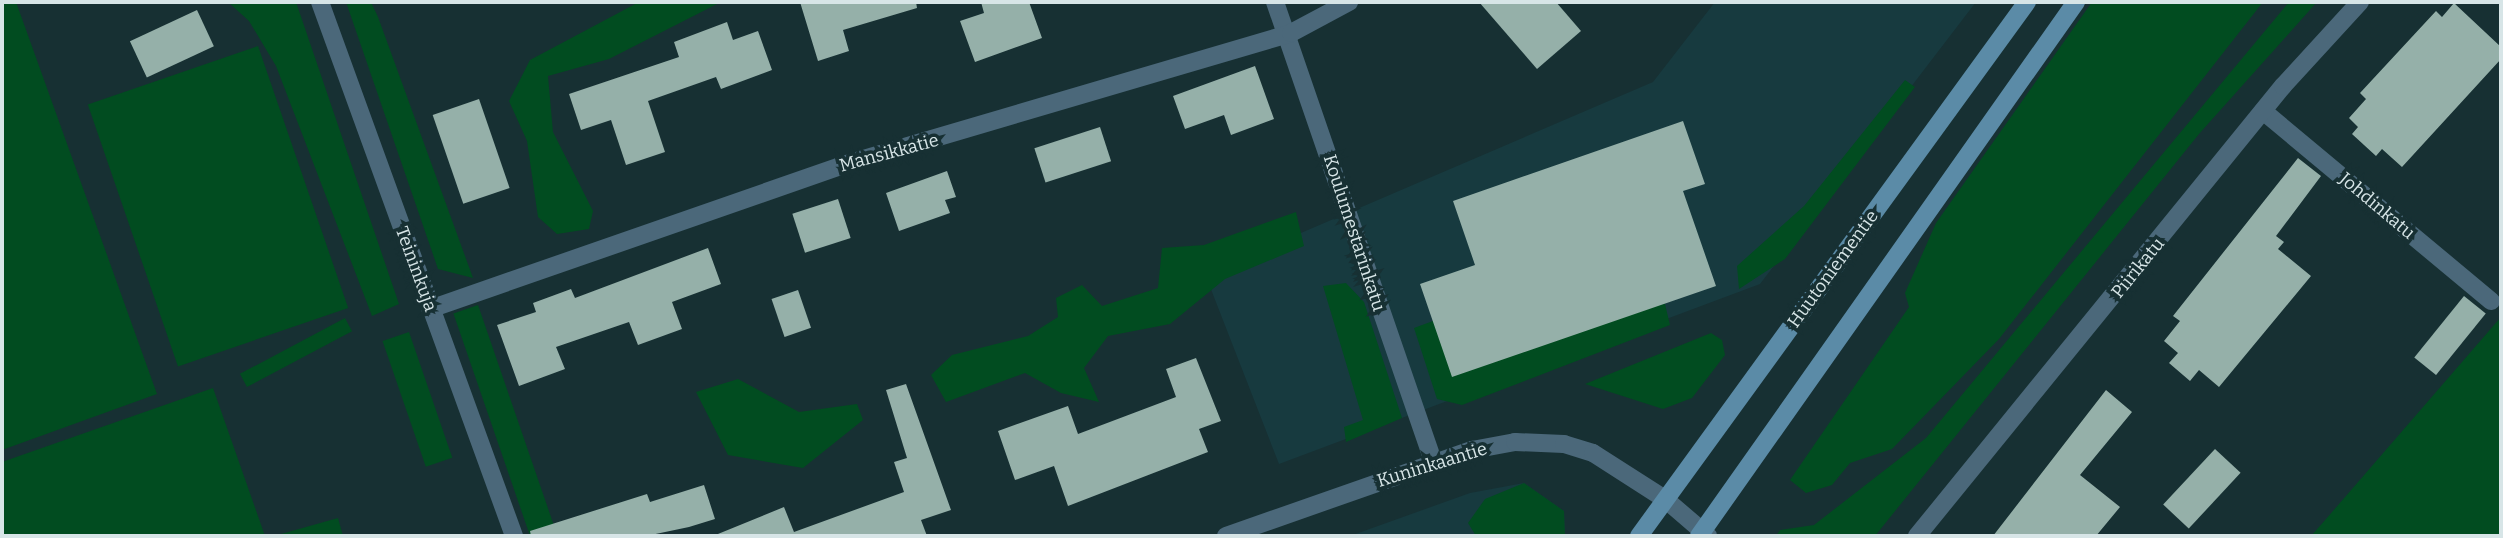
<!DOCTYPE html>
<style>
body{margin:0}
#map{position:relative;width:2503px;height:538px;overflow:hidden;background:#173033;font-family:Bitter,serif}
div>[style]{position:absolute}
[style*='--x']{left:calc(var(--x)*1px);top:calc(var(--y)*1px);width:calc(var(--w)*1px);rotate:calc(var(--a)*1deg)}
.built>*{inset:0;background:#173a3f}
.green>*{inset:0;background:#014c20;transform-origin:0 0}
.building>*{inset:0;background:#95b0a9;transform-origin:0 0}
.minor>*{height:18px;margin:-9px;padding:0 9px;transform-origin:9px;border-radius:9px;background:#4b687a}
.tertiary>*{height:18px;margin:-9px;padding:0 9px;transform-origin:9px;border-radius:9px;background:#4b687a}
.secondary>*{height:18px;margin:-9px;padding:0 9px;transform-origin:9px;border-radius:9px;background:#5b8ba7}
span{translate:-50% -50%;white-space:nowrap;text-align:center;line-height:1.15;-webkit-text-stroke:7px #173033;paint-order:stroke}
.street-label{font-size:18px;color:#d7e5e7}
.frame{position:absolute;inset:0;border:4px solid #d7e5e7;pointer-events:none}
</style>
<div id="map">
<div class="built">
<div style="clip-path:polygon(1715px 2px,1976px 2px,1760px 284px,1279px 464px,1205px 274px,1653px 82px)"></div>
<div style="clip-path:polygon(1524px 483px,1564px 511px,1565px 536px,1350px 536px,1470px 493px)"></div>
</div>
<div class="green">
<div style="clip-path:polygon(2px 2px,16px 2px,157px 394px,2px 450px)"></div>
<div style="clip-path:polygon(228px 2px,296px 2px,399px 304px,372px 316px,276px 66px,249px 21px)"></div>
<div style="clip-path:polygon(346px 2px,371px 2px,378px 17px,473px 278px,438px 269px)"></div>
<div style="clip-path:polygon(639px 2px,721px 2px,609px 59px,548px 76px,553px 132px,593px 211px,589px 229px,557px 234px,538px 217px,527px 141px,509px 101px,530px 60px)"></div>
<div style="clip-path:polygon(2092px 2px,2263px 2px,1999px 339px,1892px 449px,1850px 463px,1832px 485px,1806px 493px,1790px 480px,1909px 307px,1905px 293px,1936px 223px)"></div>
<div style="clip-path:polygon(2289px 2px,2317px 2px,2199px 134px,1875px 536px,1776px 536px,1780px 530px,1814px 525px,1926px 438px)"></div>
<div style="left:258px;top:46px;width:277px;height:180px;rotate:71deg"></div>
<div style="clip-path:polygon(1905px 80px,1915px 87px,1785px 259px,1739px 289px,1737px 266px,1804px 206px)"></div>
<div style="clip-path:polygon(1296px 212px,1304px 246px,1225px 279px,1170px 324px,1108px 336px,1084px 368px,1099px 402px,1061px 393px,1025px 373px,946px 402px,931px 375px,952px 355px,1028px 336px,1058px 317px,1056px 298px,1082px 285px,1102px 306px,1158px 288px,1162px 248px,1204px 245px)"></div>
<div style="clip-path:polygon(1346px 283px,1364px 302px,1402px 418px,1346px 442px,1344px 427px,1363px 420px,1323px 286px)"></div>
<div style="clip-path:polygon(1665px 304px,1670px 325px,1462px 405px,1437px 399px,1414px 328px,1433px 321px)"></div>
<div style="left:478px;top:305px;width:244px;height:26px;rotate:71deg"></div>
<div style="clip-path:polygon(2501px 317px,2501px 536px,2311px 536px,2326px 519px)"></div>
<div style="left:345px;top:318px;width:15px;height:119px;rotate:62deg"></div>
<div style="left:409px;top:332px;width:133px;height:28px;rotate:71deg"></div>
<div style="clip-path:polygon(1711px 333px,1722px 340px,1725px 355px,1692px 398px,1663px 409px,1585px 384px)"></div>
<div style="clip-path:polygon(738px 379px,799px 412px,857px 404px,863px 420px,803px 468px,728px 455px,696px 392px)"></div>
<div style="clip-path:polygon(213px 388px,265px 536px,2px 536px,2px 462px)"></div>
<div style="clip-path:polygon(1524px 483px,1564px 511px,1565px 536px,1476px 536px,1468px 523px,1485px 499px)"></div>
<div style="clip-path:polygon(338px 518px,343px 536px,274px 536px)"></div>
</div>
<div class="building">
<div style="clip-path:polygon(800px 2px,916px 2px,917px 8px,843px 30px,849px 51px,818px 61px)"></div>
<div style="clip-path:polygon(981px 2px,1029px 2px,1042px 38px,975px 62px,960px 21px,984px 13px)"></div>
<div style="clip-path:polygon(1479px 2px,1556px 2px,1581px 31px,1537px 69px)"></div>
<div style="clip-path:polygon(2454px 3px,2501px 47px,2501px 59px,2402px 167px,2382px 149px,2376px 156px,2352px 134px,2358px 127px,2349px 118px,2366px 99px,2360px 93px,2436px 11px,2442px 17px)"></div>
<div style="left:197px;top:10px;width:40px;height:74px;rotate:65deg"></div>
<div style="clip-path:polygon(727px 22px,733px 40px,758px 31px,772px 70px,721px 89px,716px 77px,648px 101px,665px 152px,626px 165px,611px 120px,581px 130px,569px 94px,679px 57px,674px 42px)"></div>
<div style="clip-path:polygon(1255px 66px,1274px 119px,1231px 135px,1224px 115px,1185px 129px,1173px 96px)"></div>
<div style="left:479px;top:99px;width:94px;height:49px;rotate:71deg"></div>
<div style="clip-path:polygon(1683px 121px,1705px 184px,1683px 191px,1716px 286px,1452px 377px,1420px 284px,1475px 265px,1453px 201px)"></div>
<div style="left:1100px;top:127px;width:36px;height:69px;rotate:72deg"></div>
<div style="clip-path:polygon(2298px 158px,2321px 176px,2276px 236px,2284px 242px,2278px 249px,2311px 276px,2219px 387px,2199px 370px,2190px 381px,2169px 363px,2178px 353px,2164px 341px,2180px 321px,2173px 316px)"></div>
<div style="clip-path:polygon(947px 171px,956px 197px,945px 200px,950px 213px,899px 231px,886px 193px)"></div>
<div style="left:838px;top:199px;width:41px;height:48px;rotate:72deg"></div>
<div style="clip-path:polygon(708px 248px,721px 284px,672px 302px,682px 329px,638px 345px,629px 322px,556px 347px,565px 369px,519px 386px,497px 325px,536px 312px,533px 303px,571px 289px,575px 298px)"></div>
<div style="left:798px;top:290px;width:40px;height:28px;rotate:71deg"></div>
<div style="left:2464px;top:296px;width:28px;height:79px;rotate:39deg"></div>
<div style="clip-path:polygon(1196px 358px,1221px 421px,1199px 429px,1208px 452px,1068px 506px,1054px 466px,1015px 480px,998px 431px,1068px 406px,1078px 434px,1176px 397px,1166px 369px)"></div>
<div style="clip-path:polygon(906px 384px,951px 510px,921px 520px,927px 536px,713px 536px,784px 507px,794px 532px,904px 492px,894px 462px,907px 458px,886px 390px)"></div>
<div style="clip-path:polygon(2106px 390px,2132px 412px,2080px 475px,2120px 507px,2096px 536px,1993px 536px)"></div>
<div style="left:2215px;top:449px;width:35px;height:76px;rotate:43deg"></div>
<div style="clip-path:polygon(704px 485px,715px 519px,689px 527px,646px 536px,531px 536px,530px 531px,647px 494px,650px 502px)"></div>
</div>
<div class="minor">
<div style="--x:320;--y:2;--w:568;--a:70.03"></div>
<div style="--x:1275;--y:2;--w:488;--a:71"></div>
<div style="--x:2263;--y:111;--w:297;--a:39.8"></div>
<div style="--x:430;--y:309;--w:434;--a:-19.2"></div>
<div style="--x:840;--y:166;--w:470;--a:-16.4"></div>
<div style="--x:1291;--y:33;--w:66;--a:-28.1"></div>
<div style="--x:1665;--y:499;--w:57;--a:40.7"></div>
<div style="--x:1917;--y:536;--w:580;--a:-50.88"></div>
<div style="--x:2283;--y:86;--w:114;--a:-47.5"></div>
</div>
<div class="tertiary">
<div style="--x:1226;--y:536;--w:261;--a:-19.3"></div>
<div style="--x:1472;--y:450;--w:44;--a:-10.5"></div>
<div style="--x:1515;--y:442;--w:49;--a:2.3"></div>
<div style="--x:1564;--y:444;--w:30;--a:17"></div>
<div style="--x:1593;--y:453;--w:85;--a:32.6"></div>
</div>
<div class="secondary">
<div style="--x:1639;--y:536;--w:660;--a:-54"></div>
<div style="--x:1699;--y:536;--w:654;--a:-54.78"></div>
</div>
<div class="street-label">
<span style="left:889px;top:153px;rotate:-15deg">Mansikkatie</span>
<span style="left:2377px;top:206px;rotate:40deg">Johdinkatu</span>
<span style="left:1354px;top:233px;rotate:72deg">Koulumestarinkatu</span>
<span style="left:2138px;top:268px;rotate:-51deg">Piirikatu</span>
<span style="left:416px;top:269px;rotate:70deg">Teininkuja</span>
<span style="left:1833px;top:269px;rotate:-54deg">Huutoniementie</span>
<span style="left:1432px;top:465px;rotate:-17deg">Kuninkaantie</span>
</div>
<div class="frame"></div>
</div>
